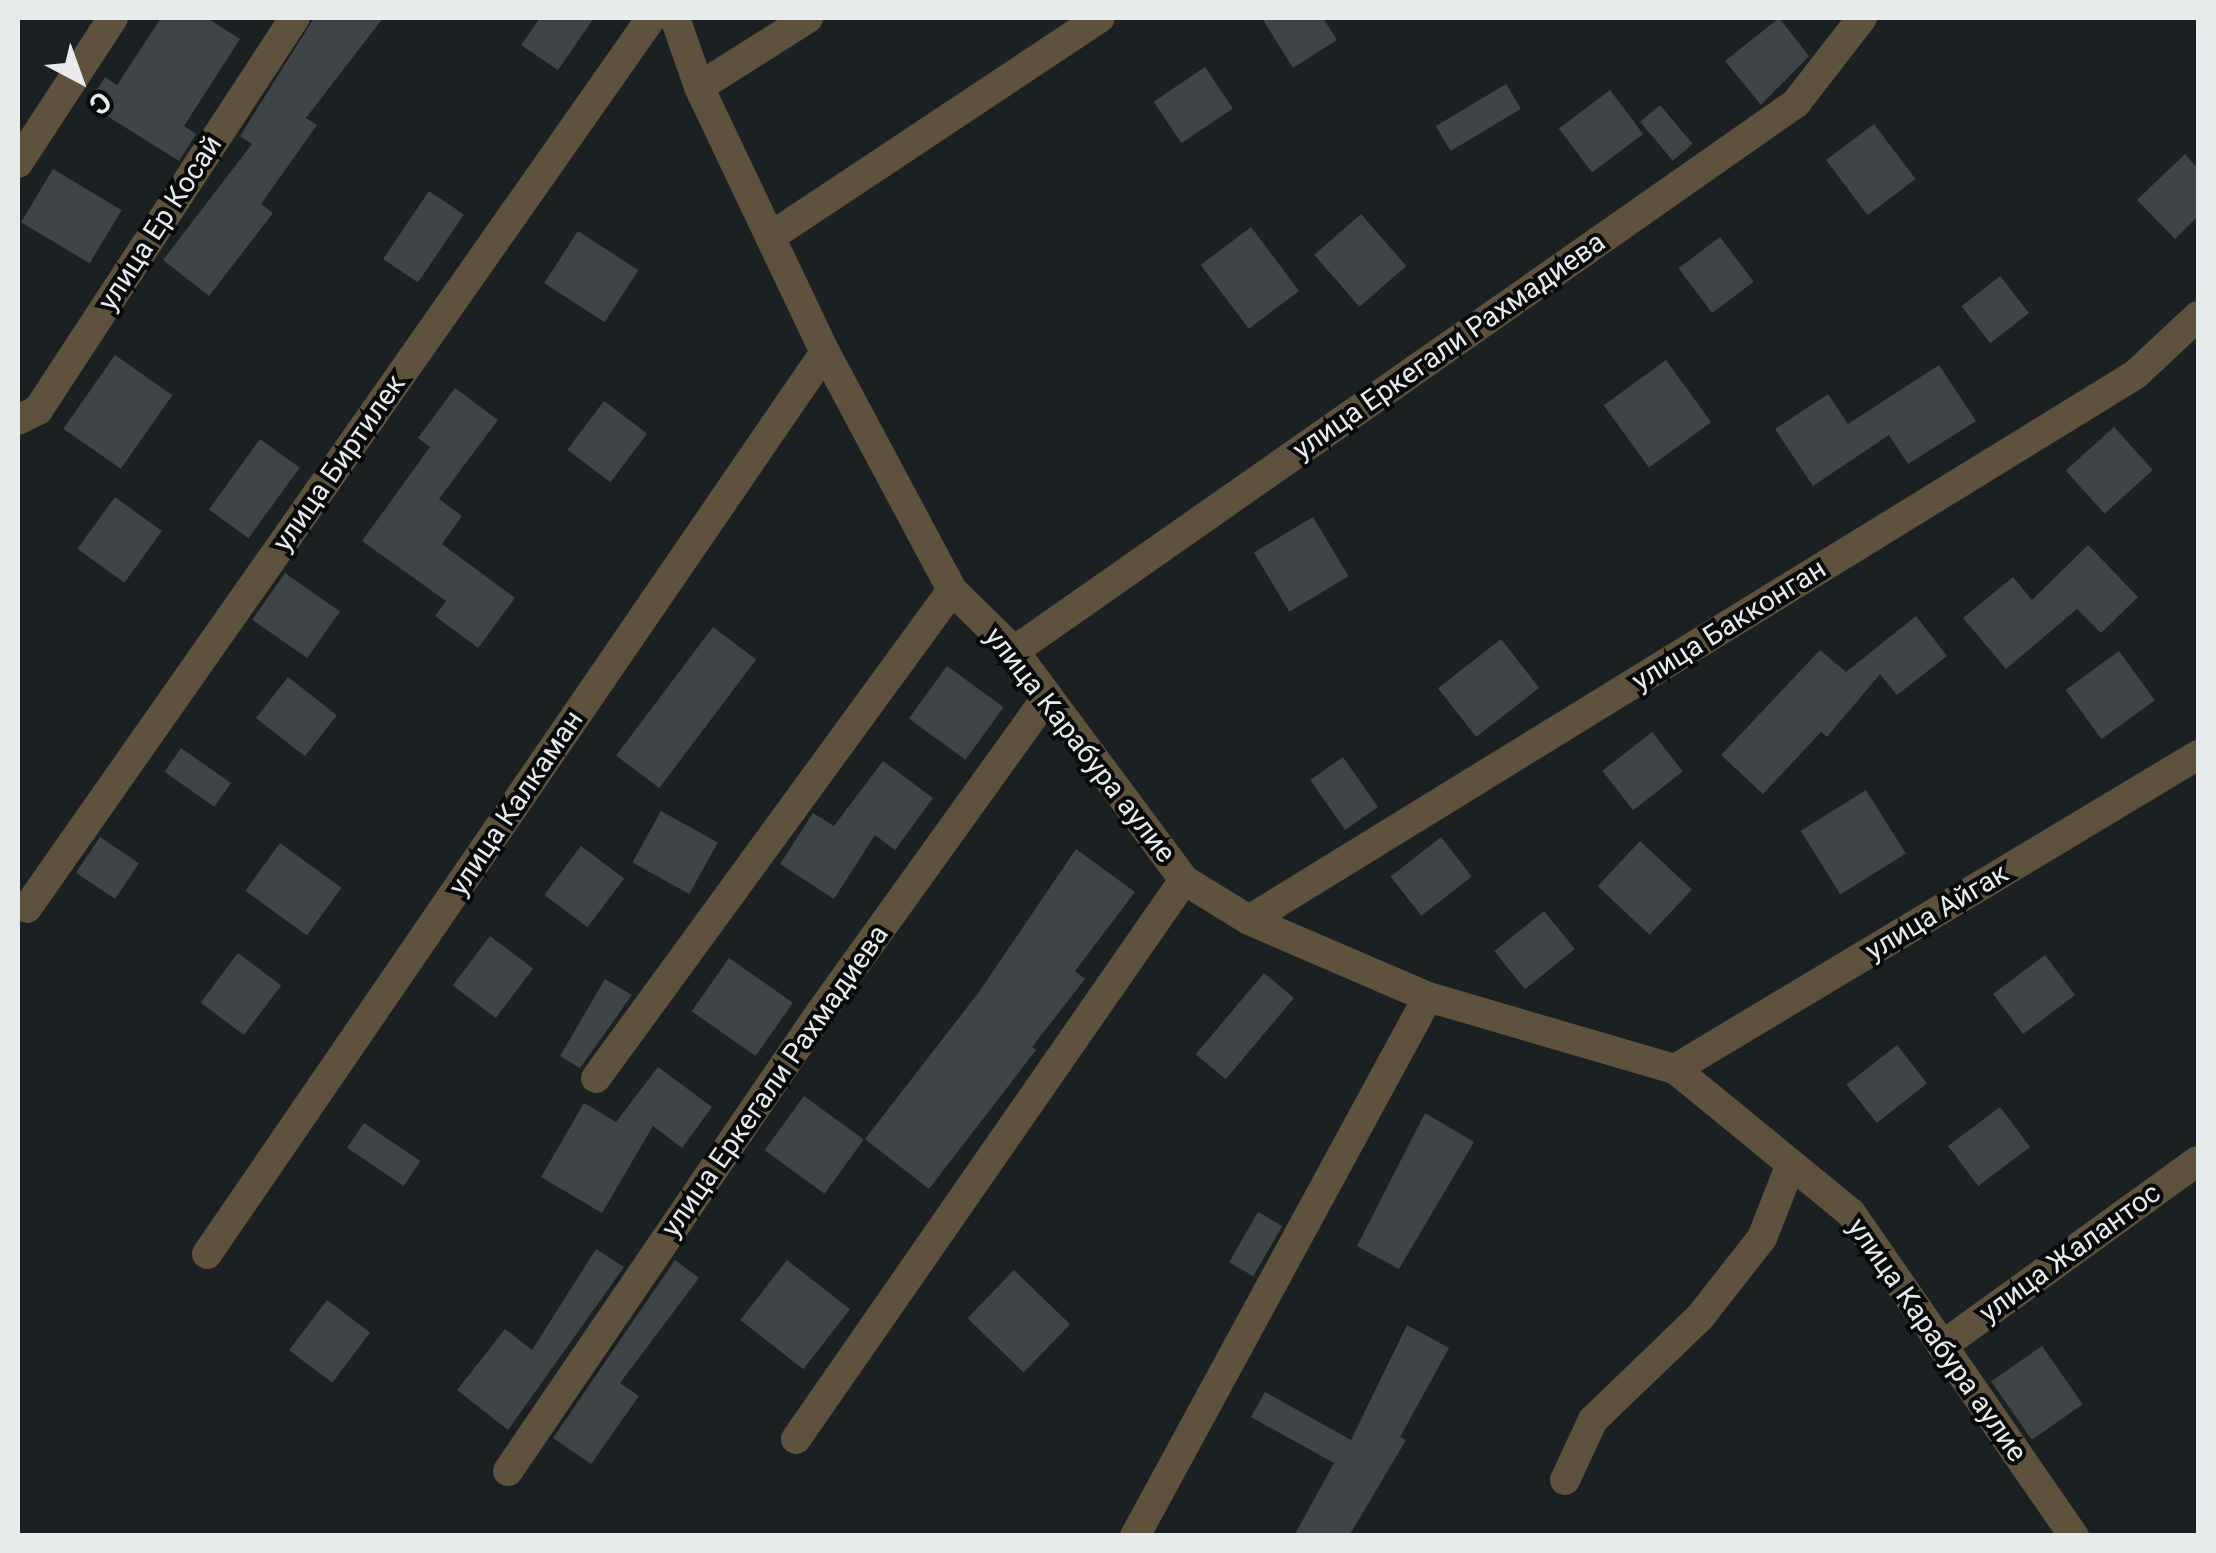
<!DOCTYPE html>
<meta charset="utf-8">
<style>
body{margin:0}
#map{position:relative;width:2216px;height:1553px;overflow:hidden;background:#1b2022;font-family:Roboto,sans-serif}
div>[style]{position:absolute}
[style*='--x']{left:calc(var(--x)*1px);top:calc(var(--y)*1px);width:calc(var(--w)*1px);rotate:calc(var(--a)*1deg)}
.building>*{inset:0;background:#3f4446;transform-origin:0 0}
.minor>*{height:30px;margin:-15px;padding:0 15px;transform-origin:15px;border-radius:15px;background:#5f523d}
span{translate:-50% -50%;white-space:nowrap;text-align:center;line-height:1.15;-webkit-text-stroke:8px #07090a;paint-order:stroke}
.street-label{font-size:28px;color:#e8ebec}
.frame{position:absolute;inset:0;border:20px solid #e8ebec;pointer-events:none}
.north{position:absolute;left:30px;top:30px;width:100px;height:100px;-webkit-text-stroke:8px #07090a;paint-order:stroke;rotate:139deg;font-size:28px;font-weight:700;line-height:40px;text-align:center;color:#e8ebec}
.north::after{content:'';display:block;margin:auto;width:35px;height:45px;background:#e8ebec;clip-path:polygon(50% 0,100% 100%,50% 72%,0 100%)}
</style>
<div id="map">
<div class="building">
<div style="clip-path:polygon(161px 18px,207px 18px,240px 39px,184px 126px,196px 134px,179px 161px,88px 104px,105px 77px,117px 85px)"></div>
<div style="clip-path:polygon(314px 18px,383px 18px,306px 118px,317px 125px,261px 204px,273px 213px,209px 296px,163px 260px,252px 144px,240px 136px)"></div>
<div style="clip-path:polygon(540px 18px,594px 18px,558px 70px,521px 45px)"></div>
<div style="clip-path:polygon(1262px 18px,1323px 18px,1337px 40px,1293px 68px)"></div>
<div style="clip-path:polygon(1779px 18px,1809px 56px,1761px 105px,1725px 61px)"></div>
<div style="left:1205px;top:67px;width:50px;height:62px;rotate:56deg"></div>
<div style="left:1506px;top:84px;width:29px;height:82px;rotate:59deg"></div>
<div style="left:1610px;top:90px;width:55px;height:64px;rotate:53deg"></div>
<div style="left:1660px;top:105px;width:51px;height:26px;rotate:50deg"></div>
<div style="left:1874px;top:124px;width:69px;height:60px;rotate:53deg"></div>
<div style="clip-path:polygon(2185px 154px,2198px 169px,2198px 216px,2175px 239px,2137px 200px)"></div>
<div style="left:53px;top:169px;width:80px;height:62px;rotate:31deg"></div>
<div style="left:429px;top:191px;width:42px;height:82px;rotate:34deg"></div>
<div style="left:1361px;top:214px;width:69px;height:62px;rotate:49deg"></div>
<div style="left:1251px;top:227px;width:80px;height:63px;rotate:53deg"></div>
<div style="left:578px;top:231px;width:72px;height:62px;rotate:33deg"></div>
<div style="left:1720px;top:237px;width:56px;height:52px;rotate:53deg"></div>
<div style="left:2000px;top:276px;width:47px;height:49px;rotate:52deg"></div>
<div style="left:115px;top:355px;width:70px;height:90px;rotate:35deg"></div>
<div style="left:1666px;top:360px;width:77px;height:77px;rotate:54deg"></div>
<div style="clip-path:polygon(1939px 365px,1976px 421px,1908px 464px,1889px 435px,1813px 486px,1775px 429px,1828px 394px,1848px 424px)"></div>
<div style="clip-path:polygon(455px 388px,498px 420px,439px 499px,462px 516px,442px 544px,515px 598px,478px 648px,435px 616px,446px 601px,362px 541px,430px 447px,418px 438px)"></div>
<div style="left:604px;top:401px;width:54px;height:61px;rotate:37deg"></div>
<div style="left:2114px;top:427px;width:58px;height:65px;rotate:48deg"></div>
<div style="left:260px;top:439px;width:49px;height:87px;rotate:36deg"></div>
<div style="left:115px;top:497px;width:58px;height:64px;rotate:36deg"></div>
<div style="left:1313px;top:517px;width:69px;height:69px;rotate:59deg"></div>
<div style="clip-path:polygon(2088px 545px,2138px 597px,2101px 633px,2077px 609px,2006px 669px,1963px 618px,2013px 577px,2032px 600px)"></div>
<div style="left:285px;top:573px;width:67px;height:57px;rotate:35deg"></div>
<div style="clip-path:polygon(1916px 616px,1947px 656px,1897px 695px,1880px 674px,1827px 737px,1821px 732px,1763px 794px,1721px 755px,1820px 650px,1846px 672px)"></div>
<div style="left:713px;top:627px;width:54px;height:161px;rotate:37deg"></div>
<div style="left:1501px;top:639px;width:62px;height:80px;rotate:52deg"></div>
<div style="left:2119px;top:651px;width:61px;height:66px;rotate:54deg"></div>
<div style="left:947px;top:666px;width:70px;height:65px;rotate:36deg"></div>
<div style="left:288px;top:677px;width:62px;height:52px;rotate:38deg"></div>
<div style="left:1652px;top:732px;width:50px;height:63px;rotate:52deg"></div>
<div style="left:181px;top:748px;width:61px;height:29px;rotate:35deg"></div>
<div style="left:1343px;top:757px;width:61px;height:40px;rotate:55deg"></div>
<div style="clip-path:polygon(883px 761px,933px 798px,895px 850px,875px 835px,834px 899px,780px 864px,813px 813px,834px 826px)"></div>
<div style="left:1866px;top:790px;width:75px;height:77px;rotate:58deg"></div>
<div style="left:661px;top:811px;width:65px;height:59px;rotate:29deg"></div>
<div style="left:100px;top:837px;width:47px;height:43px;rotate:34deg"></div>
<div style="left:1441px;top:837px;width:50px;height:64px;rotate:52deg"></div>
<div style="left:1640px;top:841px;width:71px;height:62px;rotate:43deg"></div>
<div style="left:280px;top:843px;width:76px;height:59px;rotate:36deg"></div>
<div style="left:581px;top:846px;width:54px;height:61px;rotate:37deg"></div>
<div style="clip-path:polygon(1076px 849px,1135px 892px,1075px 971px,1085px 979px,1032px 1047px,1036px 1050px,929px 1189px,865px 1139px,979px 992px)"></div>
<div style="left:1544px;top:911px;width:49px;height:64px;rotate:51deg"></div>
<div style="left:490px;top:936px;width:54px;height:62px;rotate:37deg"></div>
<div style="left:238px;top:953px;width:54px;height:62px;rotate:37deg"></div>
<div style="left:2045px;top:955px;width:50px;height:65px;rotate:53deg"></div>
<div style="left:729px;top:958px;width:78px;height:65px;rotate:35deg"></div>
<div style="left:1264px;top:973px;width:39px;height:106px;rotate:40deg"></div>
<div style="clip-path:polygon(605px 979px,632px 995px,580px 1068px,560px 1056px)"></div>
<div style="left:1897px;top:1045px;width:49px;height:64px;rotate:52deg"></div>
<div style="clip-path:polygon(658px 1067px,712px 1107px,682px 1148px,653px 1126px,602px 1213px,541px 1177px,584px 1103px,616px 1122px)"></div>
<div style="left:804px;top:1096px;width:74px;height:67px;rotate:36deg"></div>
<div style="left:2000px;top:1107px;width:50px;height:65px;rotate:53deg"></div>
<div style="clip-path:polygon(1425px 1113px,1474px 1142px,1399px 1269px,1357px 1246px)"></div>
<div style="left:364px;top:1123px;width:68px;height:30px;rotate:34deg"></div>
<div style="left:1258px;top:1212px;width:28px;height:58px;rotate:30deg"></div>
<div style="clip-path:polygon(596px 1249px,624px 1267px,508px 1430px,457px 1390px,505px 1329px,532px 1350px)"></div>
<div style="clip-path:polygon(675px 1260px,699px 1278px,620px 1383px,639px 1396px,591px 1464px,553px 1438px)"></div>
<div style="left:787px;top:1260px;width:80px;height:76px;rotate:38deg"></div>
<div style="left:1014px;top:1270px;width:78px;height:67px;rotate:44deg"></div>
<div style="left:327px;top:1300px;width:54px;height:63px;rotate:37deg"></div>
<div style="clip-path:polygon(1407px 1325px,1449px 1348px,1400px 1437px,1406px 1440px,1349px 1536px,1294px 1536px,1334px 1463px,1251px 1417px,1265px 1392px,1351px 1440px)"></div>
<div style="left:2042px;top:1346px;width:71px;height:62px;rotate:55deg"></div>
</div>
<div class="minor">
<div style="--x:675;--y:18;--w:73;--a:70.8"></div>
<div style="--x:699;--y:87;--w:293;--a:64.6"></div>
<div style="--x:825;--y:352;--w:270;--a:61.9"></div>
<div style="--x:952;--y:590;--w:87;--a:44.5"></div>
<div style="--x:1014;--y:651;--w:285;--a:53.4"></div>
<div style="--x:1184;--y:880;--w:76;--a:31.6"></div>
<div style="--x:1249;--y:920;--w:195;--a:23.3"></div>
<div style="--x:1428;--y:997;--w:257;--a:16.3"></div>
<div style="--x:1675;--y:1069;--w:227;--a:39.3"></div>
<div style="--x:1851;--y:1213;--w:393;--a:55.4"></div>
<div style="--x:699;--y:87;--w:129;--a:-32.3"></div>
<div style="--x:18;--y:163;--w:173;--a:-56.8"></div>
<div style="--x:770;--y:237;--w:396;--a:-33.6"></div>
<div style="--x:18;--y:420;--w:22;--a:-27"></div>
<div style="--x:38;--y:410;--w:469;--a:-56.8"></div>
<div style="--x:1014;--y:651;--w:955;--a:-35.02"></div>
<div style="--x:1796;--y:103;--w:108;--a:-52.2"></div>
<div style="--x:27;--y:908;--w:1087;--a:-54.96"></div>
<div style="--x:1249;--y:920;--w:1042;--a:-31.61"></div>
<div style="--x:2136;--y:374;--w:85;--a:-43.1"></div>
<div style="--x:1675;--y:1069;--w:610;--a:-30.98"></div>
<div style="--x:596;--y:1078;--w:604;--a:-53.89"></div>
<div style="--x:207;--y:1254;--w:1093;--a:-55.58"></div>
<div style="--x:1942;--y:1346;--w:316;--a:-35.9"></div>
<div style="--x:796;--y:1439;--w:680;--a:-55.24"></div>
<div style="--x:508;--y:1471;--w:554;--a:-55.74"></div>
<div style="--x:820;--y:1013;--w:390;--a:-54.3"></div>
<div style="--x:1565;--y:1480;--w:66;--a:-65"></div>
<div style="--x:1593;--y:1420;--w:149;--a:-43.9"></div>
<div style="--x:1700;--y:1317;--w:100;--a:-51.9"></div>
<div style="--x:1762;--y:1238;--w:79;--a:-68.6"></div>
<div style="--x:1135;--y:1536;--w:613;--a:-61.47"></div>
</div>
<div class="street-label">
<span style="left:160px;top:223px;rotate:-57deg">улица Ер Косай</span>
<span style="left:1449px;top:346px;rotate:-35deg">улица Еркегали Рахмадиева</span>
<span style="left:339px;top:463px;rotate:-55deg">улица Биртилек</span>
<span style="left:1729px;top:625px;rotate:-32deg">улица Бакконган</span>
<span style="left:1080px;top:745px;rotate:52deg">улица Карабура аулие</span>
<span style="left:516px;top:803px;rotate:-56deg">улица Калкаман</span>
<span style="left:1937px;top:912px;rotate:-31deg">улица Айгак</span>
<span style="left:775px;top:1081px;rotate:-55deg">улица Еркегали Рахмадиева</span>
<span style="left:2070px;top:1253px;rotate:-36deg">улица Жалантос</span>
<span style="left:1937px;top:1340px;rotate:55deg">улица Карабура аулие</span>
</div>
<div class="frame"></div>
<div class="north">С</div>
</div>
